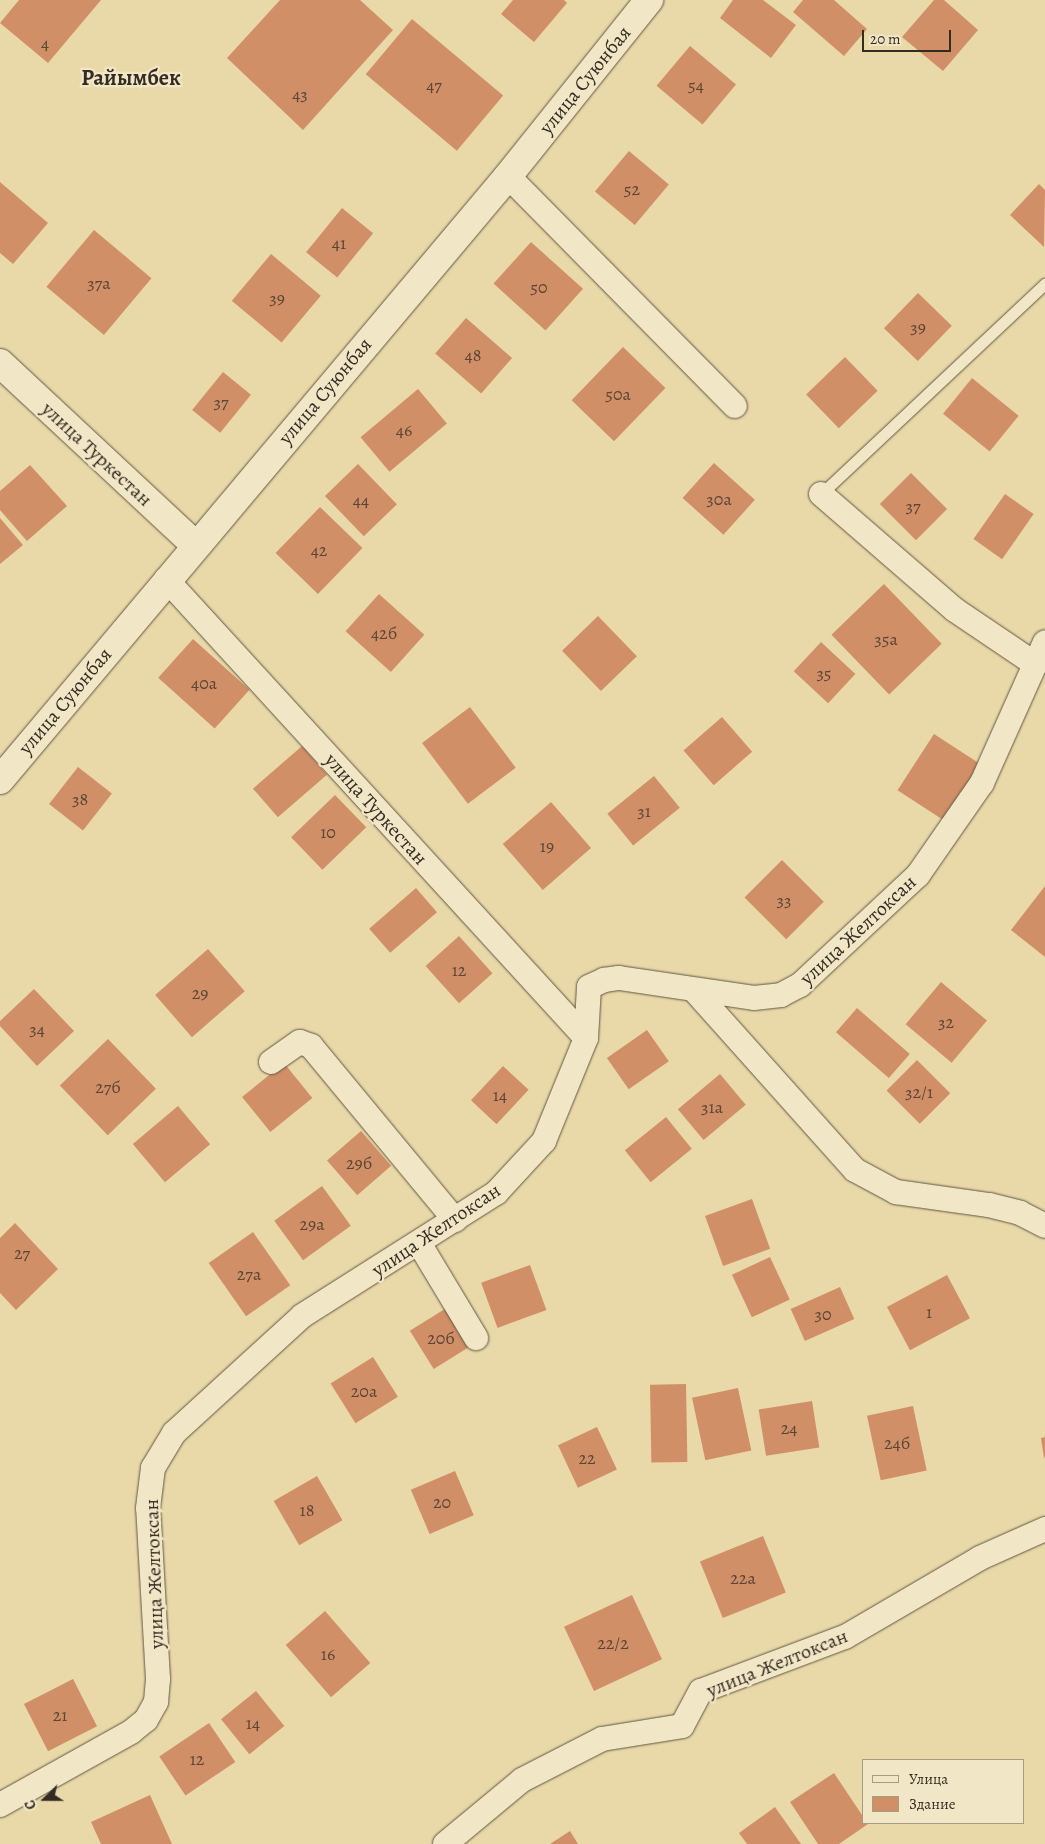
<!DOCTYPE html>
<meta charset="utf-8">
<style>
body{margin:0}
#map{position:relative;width:1045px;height:1844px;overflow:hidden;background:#e9d9a8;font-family:Alegreya,serif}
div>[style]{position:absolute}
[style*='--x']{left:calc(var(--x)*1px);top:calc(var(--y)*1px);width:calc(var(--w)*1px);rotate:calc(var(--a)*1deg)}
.building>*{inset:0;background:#d18f68;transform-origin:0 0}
.roads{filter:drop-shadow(0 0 1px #615744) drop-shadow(0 0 1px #615744)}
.lane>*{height:11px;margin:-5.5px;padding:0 5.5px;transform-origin:5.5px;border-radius:5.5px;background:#f1e6c6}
.street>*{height:24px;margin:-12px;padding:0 12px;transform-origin:12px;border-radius:12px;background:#f1e6c6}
.secondary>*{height:28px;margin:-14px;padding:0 14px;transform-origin:14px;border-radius:14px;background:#f1e6c6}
span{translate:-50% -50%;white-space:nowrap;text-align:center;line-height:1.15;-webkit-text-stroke:4.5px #f1e6c6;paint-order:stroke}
.number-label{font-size:18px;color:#5b4534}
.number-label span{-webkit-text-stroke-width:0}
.street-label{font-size:20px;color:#342c22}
.quarter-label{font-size:22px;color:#342c22;font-weight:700}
.legend{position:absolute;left:862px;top:1759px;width:162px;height:65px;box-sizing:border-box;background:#f1e6c6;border:1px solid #a59c84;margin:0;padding:6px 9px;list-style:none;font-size:15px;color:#342c22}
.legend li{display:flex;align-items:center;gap:10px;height:25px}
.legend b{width:25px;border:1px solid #a59c84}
.north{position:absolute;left:20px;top:1774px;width:50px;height:50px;-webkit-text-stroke:4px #f1e6c6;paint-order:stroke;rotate:248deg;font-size:14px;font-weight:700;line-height:20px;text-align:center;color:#342c22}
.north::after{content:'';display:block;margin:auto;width:18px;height:22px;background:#342c22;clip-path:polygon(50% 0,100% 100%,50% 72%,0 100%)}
.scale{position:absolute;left:862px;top:30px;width:89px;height:22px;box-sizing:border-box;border:2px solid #342c22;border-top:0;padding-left:6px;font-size:15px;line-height:18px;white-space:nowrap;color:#342c22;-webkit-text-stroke:4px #f1e6c6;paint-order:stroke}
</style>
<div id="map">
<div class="building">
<div style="clip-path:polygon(19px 0,101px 0,48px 63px,0 23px)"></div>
<div style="clip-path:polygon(280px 0,360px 0,393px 30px,303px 130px,227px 58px)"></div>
<div style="clip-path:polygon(513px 0,564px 0,567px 3px,534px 42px,501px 14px)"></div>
<div style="clip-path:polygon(733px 0,763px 0,796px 25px,771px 58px,720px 18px)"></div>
<div style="clip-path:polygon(803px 0,834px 0,867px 29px,844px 56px,793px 12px)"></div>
<div style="clip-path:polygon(934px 0,944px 0,978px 30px,943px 71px,902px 37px)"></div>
<div style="left:412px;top:19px;width:119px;height:72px;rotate:40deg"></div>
<div style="left:690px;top:46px;width:60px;height:52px;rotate:40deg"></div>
<div style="left:629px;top:151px;width:52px;height:53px;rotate:40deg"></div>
<div style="clip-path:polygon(0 182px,48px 223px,13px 264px,0 253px)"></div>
<div style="clip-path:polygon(1039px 184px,1045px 190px,1044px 247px,1010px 215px)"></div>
<div style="left:342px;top:208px;width:40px;height:57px;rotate:39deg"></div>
<div style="left:94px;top:230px;width:75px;height:74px;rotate:40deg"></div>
<div style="left:531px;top:242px;width:70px;height:56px;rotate:42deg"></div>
<div style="left:271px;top:254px;width:65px;height:61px;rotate:40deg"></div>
<div style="left:918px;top:293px;width:47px;height:49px;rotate:44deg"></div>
<div style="left:466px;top:318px;width:61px;height:47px;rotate:41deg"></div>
<div style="left:623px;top:347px;width:59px;height:74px;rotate:44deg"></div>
<div style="left:845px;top:357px;width:47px;height:54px;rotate:46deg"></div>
<div style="left:223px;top:372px;width:36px;height:49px;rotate:39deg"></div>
<div style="left:972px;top:378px;width:60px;height:46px;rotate:39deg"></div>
<div style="left:418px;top:389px;width:45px;height:75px;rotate:50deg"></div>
<div style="left:714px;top:463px;width:55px;height:47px;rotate:42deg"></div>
<div style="left:358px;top:464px;width:56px;height:46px;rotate:46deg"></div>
<div style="clip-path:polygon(30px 465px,67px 506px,27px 541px,0 510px,0 491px)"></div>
<div style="left:911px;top:473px;width:51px;height:44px;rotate:45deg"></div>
<div style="left:1005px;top:494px;width:35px;height:55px;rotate:35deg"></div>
<div style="left:320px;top:507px;width:59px;height:64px;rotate:44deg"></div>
<div style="clip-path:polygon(0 518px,23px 545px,0 564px)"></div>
<div style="left:884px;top:584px;width:83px;height:73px;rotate:46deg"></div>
<div style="left:379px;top:594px;width:61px;height:50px;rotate:42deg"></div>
<div style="left:598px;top:616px;width:56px;height:50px;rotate:46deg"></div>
<div style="left:193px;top:639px;width:76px;height:52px;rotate:42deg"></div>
<div style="left:821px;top:642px;width:47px;height:40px;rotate:43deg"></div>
<div style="left:470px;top:707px;width:76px;height:60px;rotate:53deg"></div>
<div style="left:722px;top:717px;width:46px;height:51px;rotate:49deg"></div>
<div style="left:934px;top:734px;width:56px;height:67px;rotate:33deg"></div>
<div style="left:302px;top:746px;width:38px;height:65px;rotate:49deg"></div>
<div style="left:78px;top:767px;width:43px;height:47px;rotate:38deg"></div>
<div style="left:654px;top:776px;width:41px;height:60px;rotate:51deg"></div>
<div style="left:335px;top:795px;width:45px;height:61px;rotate:46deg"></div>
<div style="left:551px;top:802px;width:61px;height:64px;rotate:49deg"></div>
<div style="left:782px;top:860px;width:59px;height:53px;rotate:45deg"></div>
<div style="clip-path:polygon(1045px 886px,1045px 957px,1011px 930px)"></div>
<div style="left:416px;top:888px;width:32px;height:62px;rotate:49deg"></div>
<div style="left:459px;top:936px;width:50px;height:45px;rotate:48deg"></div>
<div style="left:208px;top:949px;width:56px;height:70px;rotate:49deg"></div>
<div style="left:941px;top:982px;width:60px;height:55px;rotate:40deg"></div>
<div style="clip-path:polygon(34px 989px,74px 1031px,37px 1066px,0 1026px,0 1021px)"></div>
<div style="left:857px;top:1008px;width:70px;height:32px;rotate:41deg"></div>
<div style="left:647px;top:1030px;width:38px;height:49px;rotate:55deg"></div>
<div style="left:108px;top:1039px;width:69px;height:67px;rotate:46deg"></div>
<div style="left:917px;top:1060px;width:47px;height:43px;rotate:45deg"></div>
<div style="left:284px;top:1063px;width:45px;height:54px;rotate:51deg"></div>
<div style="left:503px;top:1066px;width:35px;height:47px;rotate:43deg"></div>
<div style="left:720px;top:1074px;width:40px;height:55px;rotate:50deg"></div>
<div style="left:178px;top:1106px;width:50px;height:59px;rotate:50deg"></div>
<div style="left:666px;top:1117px;width:41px;height:53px;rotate:51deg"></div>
<div style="left:361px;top:1131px;width:46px;height:45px;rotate:49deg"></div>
<div style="left:322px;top:1186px;width:49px;height:59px;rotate:54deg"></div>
<div style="left:752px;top:1199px;width:53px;height:50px;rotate:70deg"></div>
<div style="clip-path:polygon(15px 1223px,58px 1269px,16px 1310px,0 1293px,0 1238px)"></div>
<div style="left:253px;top:1232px;width:65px;height:54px;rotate:55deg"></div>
<div style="left:770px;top:1257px;width:47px;height:42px;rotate:65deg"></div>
<div style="left:530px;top:1265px;width:48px;height:52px;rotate:70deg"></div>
<div style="left:947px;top:1275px;width:49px;height:68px;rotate:62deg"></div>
<div style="left:840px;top:1287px;width:35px;height:54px;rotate:66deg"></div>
<div style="left:448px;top:1307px;width:45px;height:45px;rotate:58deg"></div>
<div style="left:373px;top:1357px;width:47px;height:50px;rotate:58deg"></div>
<div style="left:686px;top:1384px;width:78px;height:36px;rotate:89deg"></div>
<div style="left:738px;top:1388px;width:64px;height:47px;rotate:78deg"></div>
<div style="left:812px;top:1401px;width:47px;height:54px;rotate:81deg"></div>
<div style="left:913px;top:1406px;width:66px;height:47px;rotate:78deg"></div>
<div style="left:597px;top:1427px;width:47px;height:43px;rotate:65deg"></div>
<div style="clip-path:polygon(1045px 1437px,1045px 1457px,1044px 1458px,1041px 1438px)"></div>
<div style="left:455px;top:1471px;width:48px;height:48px;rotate:67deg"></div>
<div style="left:317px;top:1476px;width:51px;height:50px;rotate:60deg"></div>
<div style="left:763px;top:1536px;width:61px;height:68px;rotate:68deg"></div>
<div style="left:632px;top:1595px;width:71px;height:75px;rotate:65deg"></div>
<div style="left:325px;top:1611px;width:69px;height:52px;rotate:49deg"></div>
<div style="left:73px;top:1679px;width:53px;height:55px;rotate:63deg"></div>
<div style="left:256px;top:1691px;width:45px;height:45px;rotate:51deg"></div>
<div style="left:209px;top:1723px;width:47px;height:60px;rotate:56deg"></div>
<div style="clip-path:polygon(834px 1773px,864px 1818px,864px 1823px,868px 1824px,839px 1844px,818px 1844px,790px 1802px)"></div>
<div style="clip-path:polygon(150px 1795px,172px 1844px,101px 1844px,91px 1822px)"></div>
<div style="clip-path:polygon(775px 1807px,801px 1844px,747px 1844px,739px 1833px)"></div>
<div style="clip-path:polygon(570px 1831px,578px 1844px,550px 1844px)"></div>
</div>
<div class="roads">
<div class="lane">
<div style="--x:821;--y:494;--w:307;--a:-43.2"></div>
</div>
<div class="street">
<div style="--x:508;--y:176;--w:323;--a:45.4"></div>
<div style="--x:821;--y:494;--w:177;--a:40.9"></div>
<div style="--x:955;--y:610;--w:97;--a:34"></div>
<div style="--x:166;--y:579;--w:622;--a:47.54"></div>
<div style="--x:694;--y:990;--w:241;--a:48.2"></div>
<div style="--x:855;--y:1170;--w:47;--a:28.2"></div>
<div style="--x:896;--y:1192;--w:94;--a:8"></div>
<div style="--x:989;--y:1205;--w:32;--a:14"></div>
<div style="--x:1020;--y:1213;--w:28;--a:27"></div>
<div style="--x:271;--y:1062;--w:35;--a:-35"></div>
<div style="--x:300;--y:1042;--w:12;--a:20"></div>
<div style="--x:311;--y:1046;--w:226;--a:50.4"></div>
<div style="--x:419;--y:1243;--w:111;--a:59"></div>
<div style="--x:0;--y:1805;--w:150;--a:-29.1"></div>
<div style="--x:131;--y:1732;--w:19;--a:-39"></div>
<div style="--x:146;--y:1720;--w:21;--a:-61"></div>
<div style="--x:156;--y:1702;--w:23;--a:-85"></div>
<div style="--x:158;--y:1679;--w:171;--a:-93.3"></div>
<div style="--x:148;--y:1508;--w:40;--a:-82.9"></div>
<div style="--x:153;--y:1468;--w:41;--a:-59"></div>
<div style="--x:174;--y:1433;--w:173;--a:-42.4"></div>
<div style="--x:302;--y:1316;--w:230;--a:-32.4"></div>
<div style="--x:496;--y:1193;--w:71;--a:-47.3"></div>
<div style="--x:544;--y:1141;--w:111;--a:-67.8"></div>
<div style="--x:586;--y:1038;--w:51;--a:-86.6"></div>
<div style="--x:589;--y:987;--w:17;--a:-25"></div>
<div style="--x:604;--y:980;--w:15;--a:-8"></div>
<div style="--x:619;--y:978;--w:136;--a:8.4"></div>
<div style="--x:754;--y:998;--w:27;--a:-6"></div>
<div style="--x:781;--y:995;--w:21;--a:-28"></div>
<div style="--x:800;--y:985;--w:161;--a:-43"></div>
<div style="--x:918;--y:875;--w:112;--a:-55.2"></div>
<div style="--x:982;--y:783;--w:154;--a:-65.9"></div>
<div style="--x:445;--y:1844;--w:100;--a:-39.7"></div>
<div style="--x:522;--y:1780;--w:90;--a:-27.1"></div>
<div style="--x:602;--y:1739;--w:81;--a:-9.2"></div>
<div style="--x:682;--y:1726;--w:40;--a:-62"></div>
<div style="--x:701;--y:1691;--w:154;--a:-20.6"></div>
<div style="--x:845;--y:1637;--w:156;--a:-30.3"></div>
<div style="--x:980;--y:1558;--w:71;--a:-24"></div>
</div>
<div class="secondary">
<div style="--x:0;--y:363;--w:267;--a:43"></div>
<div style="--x:0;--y:780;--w:789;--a:-49.93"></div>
<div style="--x:508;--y:176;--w:226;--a:-51.3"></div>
</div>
</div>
<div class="number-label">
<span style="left:45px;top:43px">4</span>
<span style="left:434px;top:85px">47</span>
<span style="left:696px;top:85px">54</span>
<span style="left:300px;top:94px">43</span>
<span style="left:632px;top:189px">52</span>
<span style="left:339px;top:243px">41</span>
<span style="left:99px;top:283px">37а</span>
<span style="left:539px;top:287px">50</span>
<span style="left:277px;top:298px">39</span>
<span style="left:918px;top:327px">39</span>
<span style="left:473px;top:355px">48</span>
<span style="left:618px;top:394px">50а</span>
<span style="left:221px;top:402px">37</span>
<span style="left:404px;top:430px">46</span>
<span style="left:719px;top:499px">30а</span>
<span style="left:361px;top:500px">44</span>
<span style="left:913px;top:506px">37</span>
<span style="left:319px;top:550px">42</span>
<span style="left:384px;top:633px">42б</span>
<span style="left:886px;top:639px">35а</span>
<span style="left:824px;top:673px">35</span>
<span style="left:204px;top:683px">40а</span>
<span style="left:80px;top:799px">38</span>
<span style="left:644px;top:811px">31</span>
<span style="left:328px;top:832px">10</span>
<span style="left:547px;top:846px">19</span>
<span style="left:784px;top:900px">33</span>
<span style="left:459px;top:970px">12</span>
<span style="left:200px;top:993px">29</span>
<span style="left:946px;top:1022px">32</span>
<span style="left:37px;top:1029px">34</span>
<span style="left:108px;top:1087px">27б</span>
<span style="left:919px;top:1092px">32/1</span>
<span style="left:500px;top:1095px">14</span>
<span style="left:712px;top:1107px">31а</span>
<span style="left:359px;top:1163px">29б</span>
<span style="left:312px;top:1224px">29а</span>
<span style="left:22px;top:1253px">27</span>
<span style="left:249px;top:1274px">27а</span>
<span style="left:929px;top:1312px">1</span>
<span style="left:823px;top:1314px">30</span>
<span style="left:441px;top:1338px">20б</span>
<span style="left:364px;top:1391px">20а</span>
<span style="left:789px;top:1428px">24</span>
<span style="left:897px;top:1443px">24б</span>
<span style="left:587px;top:1458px">22</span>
<span style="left:442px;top:1502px">20</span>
<span style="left:307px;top:1510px">18</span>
<span style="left:743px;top:1578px">22а</span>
<span style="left:613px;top:1643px">22/2</span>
<span style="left:328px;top:1654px">16</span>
<span style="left:60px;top:1715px">21</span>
<span style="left:253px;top:1723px">14</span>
<span style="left:197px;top:1759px">12</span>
</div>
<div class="street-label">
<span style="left:585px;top:80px;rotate:-51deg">улица Суюнбая</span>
<span style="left:325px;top:391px;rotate:-50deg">улица Суюнбая</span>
<span style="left:97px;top:454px;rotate:43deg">улица Туркестан</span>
<span style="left:65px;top:701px;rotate:-50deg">улица Суюнбая</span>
<span style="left:376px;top:809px;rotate:48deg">улица Туркестан</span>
<span style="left:858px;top:930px;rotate:-43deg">улица Желтоксан</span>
<span style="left:436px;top:1230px;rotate:-34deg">улица Желтоксан</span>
<span style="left:154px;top:1574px;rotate:-92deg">улица Желтоксан</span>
<span style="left:777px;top:1663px;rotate:-22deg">улица Желтоксан</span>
</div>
<div class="quarter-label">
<span style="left:131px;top:79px">Райымбек</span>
</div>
<ul class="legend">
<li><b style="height:6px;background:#f1e6c6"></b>Улица</li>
<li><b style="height:14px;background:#d18f68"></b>Здание</li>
</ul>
<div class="north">С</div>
<div class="scale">20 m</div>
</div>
